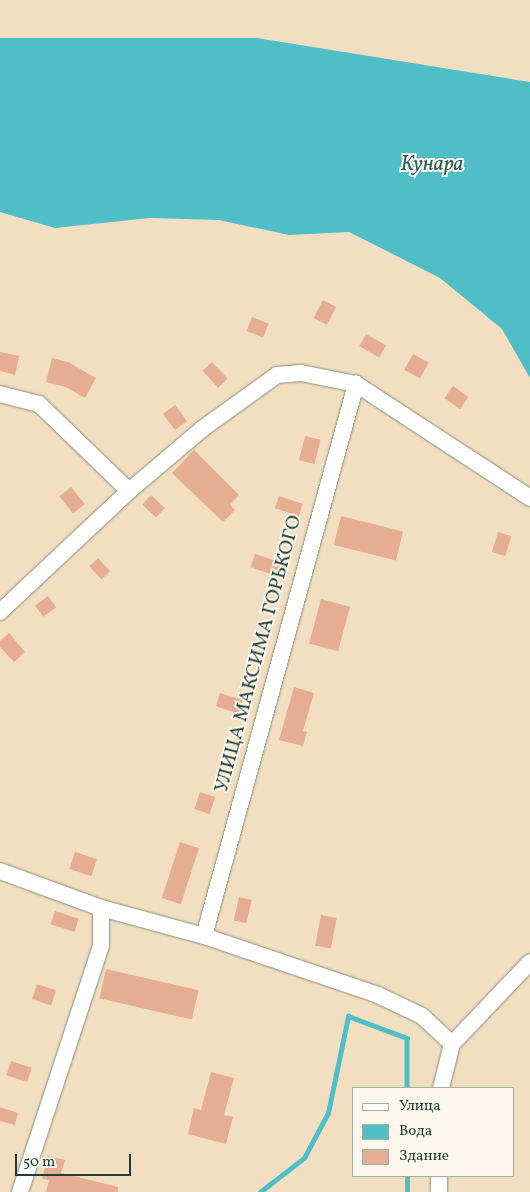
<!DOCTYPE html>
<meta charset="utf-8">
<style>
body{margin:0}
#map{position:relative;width:530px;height:1192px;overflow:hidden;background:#f2dfc1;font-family:Vollkorn,serif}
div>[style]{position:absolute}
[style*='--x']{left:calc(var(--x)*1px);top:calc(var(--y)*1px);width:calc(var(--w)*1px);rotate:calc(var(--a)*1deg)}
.water>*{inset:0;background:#50bec7}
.stream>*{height:4.5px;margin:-2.25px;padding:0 2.25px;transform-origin:2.25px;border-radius:2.25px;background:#50bec7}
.building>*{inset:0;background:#e5ae93;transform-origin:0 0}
.roads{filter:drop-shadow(0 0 1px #888e7a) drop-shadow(0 0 1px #888e7a)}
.street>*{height:16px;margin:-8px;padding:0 8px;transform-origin:8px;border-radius:8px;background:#fff}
span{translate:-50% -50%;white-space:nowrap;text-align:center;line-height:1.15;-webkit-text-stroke:4px #fbf7ec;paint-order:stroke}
.street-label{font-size:20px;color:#1f3d34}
.water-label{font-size:21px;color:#2b5d59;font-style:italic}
.legend{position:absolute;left:352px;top:1087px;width:162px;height:90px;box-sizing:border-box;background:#fbf7ec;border:1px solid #a3ada2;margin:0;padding:6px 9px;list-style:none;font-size:15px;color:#1f3d34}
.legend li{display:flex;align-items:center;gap:10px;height:25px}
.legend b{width:25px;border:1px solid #a3ada2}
.scale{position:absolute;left:15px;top:1154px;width:116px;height:22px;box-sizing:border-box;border:2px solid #1f3d34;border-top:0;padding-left:6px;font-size:15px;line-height:18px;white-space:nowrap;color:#1f3d34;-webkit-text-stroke:4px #fbf7ec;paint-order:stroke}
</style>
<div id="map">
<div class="water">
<div style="clip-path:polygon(0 38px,257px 38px,530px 82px,530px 378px,502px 329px,440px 278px,349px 232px,289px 235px,219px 220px,150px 218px,55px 228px,0 212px)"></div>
</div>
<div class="stream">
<div style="--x:260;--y:1192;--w:56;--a:-37.7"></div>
<div style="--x:304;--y:1158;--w:51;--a:-61.9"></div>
<div style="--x:328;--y:1113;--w:99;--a:-78.3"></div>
<div style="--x:348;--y:1016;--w:63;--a:20.4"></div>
<div style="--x:407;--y:1038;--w:50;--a:90"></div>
<div style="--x:407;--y:1192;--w:16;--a:-90"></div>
</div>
<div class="building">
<div style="left:323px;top:300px;width:15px;height:20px;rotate:28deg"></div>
<div style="left:252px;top:317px;width:18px;height:15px;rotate:22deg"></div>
<div style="left:366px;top:334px;width:23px;height:14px;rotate:29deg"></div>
<div style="clip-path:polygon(0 352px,19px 356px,15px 375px,0 371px)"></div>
<div style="left:413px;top:354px;width:18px;height:18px;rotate:29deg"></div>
<div style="clip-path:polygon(52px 358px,68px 362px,96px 378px,85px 398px,66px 387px,46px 382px)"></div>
<div style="left:212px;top:362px;width:23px;height:13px;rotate:47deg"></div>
<div style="left:453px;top:386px;width:19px;height:15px;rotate:35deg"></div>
<div style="left:175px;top:405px;width:20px;height:15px;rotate:53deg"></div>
<div style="left:305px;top:436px;width:16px;height:25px;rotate:14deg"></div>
<div style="clip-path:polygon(194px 450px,239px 495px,230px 505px,235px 510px,223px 522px,172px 473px)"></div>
<div style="left:71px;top:487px;width:22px;height:15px;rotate:51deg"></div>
<div style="left:151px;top:495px;width:19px;height:13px;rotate:43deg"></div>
<div style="left:279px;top:496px;width:25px;height:13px;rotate:18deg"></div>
<div style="left:341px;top:516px;width:64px;height:30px;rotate:14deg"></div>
<div style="left:498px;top:532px;width:14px;height:21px;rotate:17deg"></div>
<div style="left:255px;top:554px;width:32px;height:14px;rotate:18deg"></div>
<div style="left:98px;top:558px;width:18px;height:12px;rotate:47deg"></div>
<div style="left:48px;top:596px;width:14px;height:16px;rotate:54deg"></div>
<div style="left:321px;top:599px;width:30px;height:46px;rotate:15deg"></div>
<div style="clip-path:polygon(9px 633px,25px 652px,14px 662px,0 647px,0 641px)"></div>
<div style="clip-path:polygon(294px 687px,314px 693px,303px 731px,307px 732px,303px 746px,279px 740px)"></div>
<div style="left:220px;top:693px;width:24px;height:14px;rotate:17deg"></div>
<div style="left:200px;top:792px;width:16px;height:18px;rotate:18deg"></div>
<div style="left:180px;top:842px;width:20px;height:59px;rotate:18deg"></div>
<div style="left:75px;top:852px;width:23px;height:18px;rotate:18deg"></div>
<div style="left:239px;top:897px;width:13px;height:24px;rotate:13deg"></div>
<div style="left:55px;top:911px;width:25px;height:14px;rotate:18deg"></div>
<div style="left:321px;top:915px;width:16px;height:31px;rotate:11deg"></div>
<div style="left:106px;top:969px;width:95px;height:30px;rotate:13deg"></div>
<div style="left:37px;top:984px;width:20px;height:16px;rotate:18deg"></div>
<div style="left:11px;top:1061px;width:22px;height:15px;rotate:18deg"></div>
<div style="clip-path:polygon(211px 1072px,234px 1078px,224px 1115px,233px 1117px,226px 1144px,188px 1134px,194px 1108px,201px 1110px)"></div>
<div style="clip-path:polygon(0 1107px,18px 1113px,15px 1125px,0 1121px)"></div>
<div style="clip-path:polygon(48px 1156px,65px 1160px,61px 1173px,118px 1187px,118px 1192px,46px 1192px,49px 1180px,42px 1179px)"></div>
</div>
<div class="roads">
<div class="street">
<div style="--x:0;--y:394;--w:40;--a:14.4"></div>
<div style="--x:39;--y:404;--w:125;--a:44"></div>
<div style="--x:0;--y:612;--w:177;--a:-43.2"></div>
<div style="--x:129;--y:491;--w:96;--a:-40.3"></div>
<div style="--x:202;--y:429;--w:92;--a:-35.8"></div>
<div style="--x:277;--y:375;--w:24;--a:-5"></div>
<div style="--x:301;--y:373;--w:56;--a:11.3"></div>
<div style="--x:356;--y:384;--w:208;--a:33.2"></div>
<div style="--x:0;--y:871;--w:108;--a:20.1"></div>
<div style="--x:101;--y:908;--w:107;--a:15.2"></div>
<div style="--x:204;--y:936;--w:184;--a:18.7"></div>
<div style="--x:378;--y:995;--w:49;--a:25.5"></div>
<div style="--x:422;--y:1016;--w:41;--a:43"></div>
<div style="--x:204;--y:936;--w:573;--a:-74.6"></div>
<div style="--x:441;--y:1088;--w:45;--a:-76"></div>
<div style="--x:452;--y:1044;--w:113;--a:-46.4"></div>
<div style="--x:20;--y:1192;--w:259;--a:-71.8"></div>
<div style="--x:101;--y:946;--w:38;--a:-90"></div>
<div style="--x:439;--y:1192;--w:16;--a:-90"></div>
</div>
</div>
<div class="street-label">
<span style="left:259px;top:654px;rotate:-75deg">УЛИЦА МАКСИМА ГОРЬКОГО</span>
</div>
<div class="water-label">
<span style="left:432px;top:165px">Кунара</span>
</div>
<ul class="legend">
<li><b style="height:6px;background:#fff"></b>Улица</li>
<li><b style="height:14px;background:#50bec7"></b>Вода</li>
<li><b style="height:14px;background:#e5ae93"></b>Здание</li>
</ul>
<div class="scale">50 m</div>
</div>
